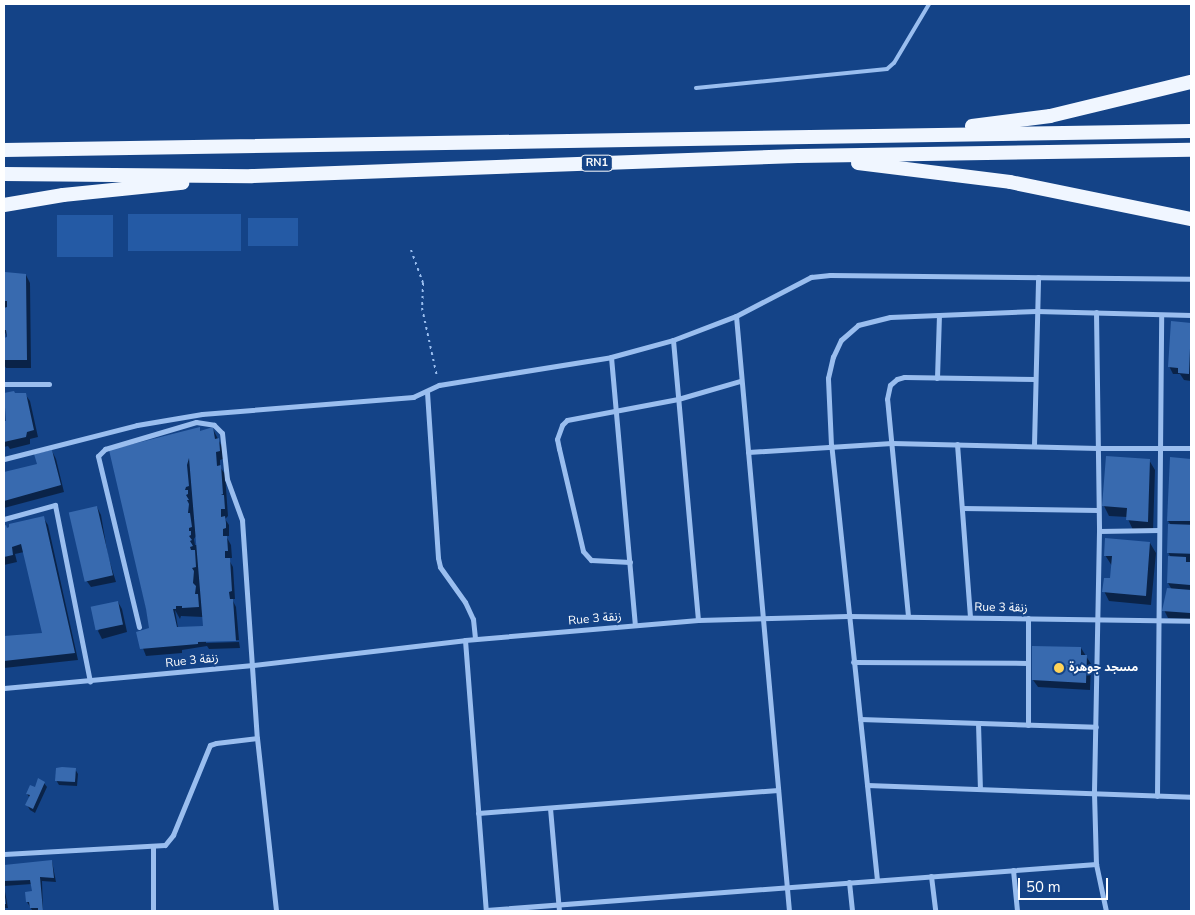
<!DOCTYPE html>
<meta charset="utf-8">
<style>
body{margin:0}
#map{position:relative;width:1195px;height:915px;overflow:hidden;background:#144387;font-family:"Nunito Sans","Noto Sans Arabic",sans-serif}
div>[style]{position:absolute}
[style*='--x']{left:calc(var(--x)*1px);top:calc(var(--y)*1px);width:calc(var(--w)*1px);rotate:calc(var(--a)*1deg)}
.green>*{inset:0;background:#245aa5;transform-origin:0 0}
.shadow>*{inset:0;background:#0007}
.building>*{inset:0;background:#386aaf;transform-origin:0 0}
.path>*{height:2px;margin-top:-1px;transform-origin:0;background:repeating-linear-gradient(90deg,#9abeef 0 2.5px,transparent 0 6.5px)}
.service>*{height:4px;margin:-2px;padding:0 2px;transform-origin:2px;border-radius:2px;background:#9abeef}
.minor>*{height:5px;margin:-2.5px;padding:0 2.5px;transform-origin:2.5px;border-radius:2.5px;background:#9abeef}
.trunk>*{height:14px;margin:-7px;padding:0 7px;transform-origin:7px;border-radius:7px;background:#f0f6ff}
.dots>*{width:14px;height:14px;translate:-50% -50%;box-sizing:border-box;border:2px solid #144387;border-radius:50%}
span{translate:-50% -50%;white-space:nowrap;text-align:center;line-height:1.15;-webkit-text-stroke:4px #144387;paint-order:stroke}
.shield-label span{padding:1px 4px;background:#144387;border:1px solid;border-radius:4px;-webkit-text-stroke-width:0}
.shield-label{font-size:11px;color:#fff;font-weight:700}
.street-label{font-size:12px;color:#fff}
.poi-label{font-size:12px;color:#fff;font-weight:700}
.left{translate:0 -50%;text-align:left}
.frame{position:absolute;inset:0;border:5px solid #fff;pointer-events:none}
.scale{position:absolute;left:1018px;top:878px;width:90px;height:22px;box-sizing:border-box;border:2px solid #fff;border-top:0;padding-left:6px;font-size:15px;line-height:18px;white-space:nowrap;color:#fff;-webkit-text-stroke:4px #144387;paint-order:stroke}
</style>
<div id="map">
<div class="green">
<div style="left:241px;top:214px;width:37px;height:113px;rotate:90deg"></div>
<div style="left:113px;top:215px;width:42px;height:56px;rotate:90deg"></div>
<div style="left:298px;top:218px;width:28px;height:50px;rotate:90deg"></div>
</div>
<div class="shadow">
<div style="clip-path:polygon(26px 275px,30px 283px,31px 368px,6px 368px,4px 365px,4px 339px,8px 339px,4px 330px,4px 276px)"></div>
<div style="clip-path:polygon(1172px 322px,1191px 324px,1191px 381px,1184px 380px,1180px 374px,1173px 374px,1169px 366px)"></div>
<div style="clip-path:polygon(13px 392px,15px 394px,25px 394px,30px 401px,38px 437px,30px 439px,30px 444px,10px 449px,8px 446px,4px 447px,4px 423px,8px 422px,4px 394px)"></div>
<div style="clip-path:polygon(evenodd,199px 429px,201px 432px,213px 429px,222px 447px,223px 459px,220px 460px,220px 467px,225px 474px,228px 516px,225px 519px,229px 525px,229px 536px,226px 536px,231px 545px,232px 558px,228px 558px,233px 567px,235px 599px,232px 599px,236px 607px,239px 640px,206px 641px,206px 643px,239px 642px,240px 648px,209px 649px,207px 646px,182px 650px,182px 653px,146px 656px,137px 633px,151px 629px,111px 451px,199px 429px,196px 536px,197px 545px,195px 545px,194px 539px,196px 536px,199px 429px,175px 610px,180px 619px,181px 616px,203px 617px,203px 627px,178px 628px,175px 610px)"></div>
<div style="clip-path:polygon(52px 451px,56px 459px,64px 492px,4px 508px,4px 474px,38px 465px)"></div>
<div style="clip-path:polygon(1171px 458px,1191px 460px,1191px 619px,1168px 618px,1164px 610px,1172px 590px,1168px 583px,1171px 558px,1168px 552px,1171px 525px,1168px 521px)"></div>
<div style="clip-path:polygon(1149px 460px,1155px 470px,1153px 532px,1133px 530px,1127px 517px,1109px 516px,1104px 506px)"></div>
<div style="clip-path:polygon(97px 507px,101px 515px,108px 556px,116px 582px,91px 587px,86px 580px,76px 534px)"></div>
<div style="clip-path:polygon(43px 517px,48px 525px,78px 660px,4px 668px,4px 637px,44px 634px,24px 552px,15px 554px,17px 562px,4px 565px,4px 527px,8px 529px,10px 525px)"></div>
<div style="clip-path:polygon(1150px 543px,1156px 553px,1151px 605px,1109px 601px,1104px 591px,1111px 580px,1112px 566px,1105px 555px)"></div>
<div style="clip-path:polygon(118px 602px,122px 609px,127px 632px,102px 639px,98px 631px)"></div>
<div style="clip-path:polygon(1081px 648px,1091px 664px,1090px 690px,1038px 687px,1033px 680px)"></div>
<div style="clip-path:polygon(75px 769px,78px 774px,77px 786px,59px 785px,56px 780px)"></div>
<div style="clip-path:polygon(44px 783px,47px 787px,35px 813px,30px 810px,27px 805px,30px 798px,27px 794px)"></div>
<div style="clip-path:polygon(52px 861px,56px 882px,42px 881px,43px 911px,32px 910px,27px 902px,33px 892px,32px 884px,4px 886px,4px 867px)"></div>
<div style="clip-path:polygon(4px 886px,8px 908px,4px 908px)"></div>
</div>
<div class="building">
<div style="clip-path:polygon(5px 272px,26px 274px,27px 360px,4px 360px,4px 338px,7px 337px,6px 330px,4px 330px,4px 308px,7px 307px,7px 301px,4px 301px)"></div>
<div style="clip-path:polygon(1171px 321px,1191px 323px,1189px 374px,1178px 373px,1178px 368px,1168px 367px)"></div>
<div style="clip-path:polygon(14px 391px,15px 393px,26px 393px,34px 430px,27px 432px,26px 437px,4px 442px,4px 421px,6px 421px,4px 393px)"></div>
<div style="clip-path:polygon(evenodd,200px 427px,200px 431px,213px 427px,215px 439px,219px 438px,220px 451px,216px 452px,217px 466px,221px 465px,223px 494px,221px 495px,224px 495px,225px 509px,221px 509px,221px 517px,225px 516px,226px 523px,226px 528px,223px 529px,223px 536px,227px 536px,228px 551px,225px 551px,225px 558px,230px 558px,232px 591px,229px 592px,230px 599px,233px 599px,236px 641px,198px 642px,198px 644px,140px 649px,136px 632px,149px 628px,146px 609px,109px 450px,200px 427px,189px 458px,203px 626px,177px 627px,173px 609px,176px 609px,176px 606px,182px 606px,182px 608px,199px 607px,198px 594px,195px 594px,196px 586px,193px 583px,194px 571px,192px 568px,196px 567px,195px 550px,191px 550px,190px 547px,193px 546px,190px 541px,192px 540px,189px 536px,191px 535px,191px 531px,189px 531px,189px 528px,192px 527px,190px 513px,188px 513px,189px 504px,187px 500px,189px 500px,186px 495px,188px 494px,188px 490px,185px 490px,186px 487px,189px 486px,187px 465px,189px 458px)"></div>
<div style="clip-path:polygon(52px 450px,61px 485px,4px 501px,4px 472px,37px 464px,34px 454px)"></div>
<div style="clip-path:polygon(1106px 456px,1150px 459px,1148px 522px,1126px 520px,1127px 508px,1102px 506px)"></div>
<div style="clip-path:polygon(1170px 457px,1191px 459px,1191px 521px,1167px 521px)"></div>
<div style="left:97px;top:506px;width:71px;height:29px;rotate:77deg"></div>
<div style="clip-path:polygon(44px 516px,75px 653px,4px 661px,4px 636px,42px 633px,21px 544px,12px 547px,13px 555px,4px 557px,4px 526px,6px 525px,7px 528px,9px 527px,9px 524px)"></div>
<div style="left:1168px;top:524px;width:23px;height:29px;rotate:2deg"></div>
<div style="clip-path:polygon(1105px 538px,1150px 542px,1146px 596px,1102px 592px,1104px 578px,1110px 578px,1112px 556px,1104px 556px)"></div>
<div style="clip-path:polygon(1168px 556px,1186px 557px,1186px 562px,1191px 562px,1190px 585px,1167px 583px)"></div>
<div style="clip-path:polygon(1167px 588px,1191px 590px,1190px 613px,1162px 611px)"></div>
<div style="left:118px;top:601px;width:24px;height:28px;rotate:78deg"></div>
<div style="clip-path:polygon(1032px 646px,1081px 647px,1081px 655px,1087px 655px,1086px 683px,1032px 680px)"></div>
<div style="clip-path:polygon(62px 767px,76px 768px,75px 782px,55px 781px,56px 768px)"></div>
<div style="clip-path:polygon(38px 778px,45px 782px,33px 809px,25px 805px,30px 795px,26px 794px,30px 785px,35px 787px)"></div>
<div style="clip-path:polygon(52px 860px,54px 878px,40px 877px,43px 911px,38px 911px,38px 908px,30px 908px,29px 902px,26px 902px,25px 892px,32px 891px,30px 880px,4px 881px,4px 865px)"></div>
<div style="clip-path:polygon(4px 890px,6px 904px,4px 904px)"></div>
</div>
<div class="path">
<div style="--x:411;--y:250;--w:35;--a:70"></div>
<div style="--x:423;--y:283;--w:25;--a:92"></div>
<div style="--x:422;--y:308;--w:71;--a:77.7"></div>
</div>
<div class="service">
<div style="--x:696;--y:88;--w:192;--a:-5.7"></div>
<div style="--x:887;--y:69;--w:9;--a:-41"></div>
<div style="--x:894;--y:63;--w:69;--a:-59.3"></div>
</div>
<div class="minor">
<div style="--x:1096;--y:312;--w:219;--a:89.2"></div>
<div style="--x:1099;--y:531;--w:262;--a:91.1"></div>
<div style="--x:1094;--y:793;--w:71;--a:88.4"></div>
<div style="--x:1096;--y:864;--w:48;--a:78"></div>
<div style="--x:736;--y:316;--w:597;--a:84.91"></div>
<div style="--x:673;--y:340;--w:281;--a:84.9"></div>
<div style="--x:611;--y:357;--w:269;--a:84.9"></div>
<div style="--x:937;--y:378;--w:63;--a:-88.2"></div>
<div style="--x:4;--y:384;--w:45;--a:0"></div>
<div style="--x:427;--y:392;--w:166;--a:86.2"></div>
<div style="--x:438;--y:558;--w:9;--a:77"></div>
<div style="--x:440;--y:567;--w:43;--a:54.5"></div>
<div style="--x:465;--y:602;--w:19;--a:65"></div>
<div style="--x:473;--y:619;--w:20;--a:84"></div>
<div style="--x:957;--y:444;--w:173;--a:85.7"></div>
<div style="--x:1034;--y:445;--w:168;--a:-88.6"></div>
<div style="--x:748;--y:452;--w:144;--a:-3.6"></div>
<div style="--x:892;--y:443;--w:206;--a:1.4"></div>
<div style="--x:1098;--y:448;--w:93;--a:0"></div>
<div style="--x:4;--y:459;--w:137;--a:-14.3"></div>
<div style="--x:137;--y:425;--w:66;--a:-9.6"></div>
<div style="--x:202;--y:414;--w:212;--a:-4.6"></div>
<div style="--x:413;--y:397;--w:29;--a:-25"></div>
<div style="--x:439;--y:385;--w:174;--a:-9.2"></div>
<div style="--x:611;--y:357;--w:64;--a:-15.3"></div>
<div style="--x:673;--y:340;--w:67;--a:-20.9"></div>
<div style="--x:736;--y:316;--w:85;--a:-27.5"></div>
<div style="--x:811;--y:277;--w:19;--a:-6"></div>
<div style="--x:830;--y:275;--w:361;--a:0.6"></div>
<div style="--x:962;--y:508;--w:136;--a:0.8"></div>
<div style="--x:4;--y:519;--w:53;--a:-15.4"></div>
<div style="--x:55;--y:505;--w:180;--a:78.8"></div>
<div style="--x:1099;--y:531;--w:60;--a:-1"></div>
<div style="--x:630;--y:562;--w:39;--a:-177"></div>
<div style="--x:591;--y:560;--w:12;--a:-132"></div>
<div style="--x:583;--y:551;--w:105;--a:-103.2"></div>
<div style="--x:559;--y:449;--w:10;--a:-101"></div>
<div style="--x:557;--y:439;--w:15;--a:-70"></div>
<div style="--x:562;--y:425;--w:7;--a:-45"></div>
<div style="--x:567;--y:420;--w:113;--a:-10.7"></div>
<div style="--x:678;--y:399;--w:65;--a:-16.2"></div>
<div style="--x:908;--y:616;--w:218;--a:-95.5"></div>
<div style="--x:887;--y:399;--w:14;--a:-78"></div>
<div style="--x:890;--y:385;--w:9;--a:-41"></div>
<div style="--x:897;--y:379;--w:7;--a:-16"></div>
<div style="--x:904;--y:377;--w:131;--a:0.9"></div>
<div style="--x:139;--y:627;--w:176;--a:-103.5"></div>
<div style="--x:98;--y:456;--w:10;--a:-45"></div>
<div style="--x:105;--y:449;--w:95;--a:-16.5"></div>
<div style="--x:196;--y:422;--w:18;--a:9"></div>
<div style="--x:214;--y:425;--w:11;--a:45"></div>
<div style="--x:222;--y:433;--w:46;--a:83.8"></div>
<div style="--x:227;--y:479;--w:44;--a:69.9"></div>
<div style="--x:242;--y:520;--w:219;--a:86.1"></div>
<div style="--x:257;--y:738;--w:174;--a:83.7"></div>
<div style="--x:465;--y:640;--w:272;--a:85.6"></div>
<div style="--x:853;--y:662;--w:174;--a:0.3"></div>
<div style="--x:4;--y:688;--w:250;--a:-5.3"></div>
<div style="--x:253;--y:665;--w:213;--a:-6.7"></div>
<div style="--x:465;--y:640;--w:234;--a:-4.9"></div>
<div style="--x:698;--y:620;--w:150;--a:-1.5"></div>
<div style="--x:848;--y:616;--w:343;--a:0.8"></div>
<div style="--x:860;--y:719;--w:236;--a:1.9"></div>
<div style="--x:978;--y:723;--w:66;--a:88.3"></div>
<div style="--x:1028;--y:725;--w:107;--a:-90"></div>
<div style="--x:867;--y:785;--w:324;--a:2.1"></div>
<div style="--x:1157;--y:796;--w:481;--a:-89.5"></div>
<div style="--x:550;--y:808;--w:103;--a:85"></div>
<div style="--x:478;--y:813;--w:301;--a:-4.4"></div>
<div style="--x:153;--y:846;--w:65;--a:90"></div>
<div style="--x:4;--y:854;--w:161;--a:-3.2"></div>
<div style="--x:165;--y:845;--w:13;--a:-51"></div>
<div style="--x:173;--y:835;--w:97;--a:-67.7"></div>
<div style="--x:210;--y:745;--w:6;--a:-18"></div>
<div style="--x:216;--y:743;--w:41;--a:-7"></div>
<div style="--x:1013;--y:870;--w:41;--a:84.4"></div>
<div style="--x:931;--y:876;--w:35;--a:83"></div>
<div style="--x:877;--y:880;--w:437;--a:-96"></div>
<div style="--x:831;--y:445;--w:67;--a:-92.6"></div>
<div style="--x:828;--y:378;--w:22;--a:-77"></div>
<div style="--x:833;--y:357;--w:19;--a:-65"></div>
<div style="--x:841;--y:340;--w:23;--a:-41"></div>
<div style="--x:858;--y:325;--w:33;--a:-14"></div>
<div style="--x:890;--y:317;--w:146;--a:-2.4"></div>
<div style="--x:1036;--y:311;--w:155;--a:1.5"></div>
<div style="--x:849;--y:882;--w:29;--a:84"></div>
<div style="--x:486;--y:910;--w:612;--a:-4.31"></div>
</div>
<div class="trunk">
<div style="--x:972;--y:126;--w:79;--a:-7.3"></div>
<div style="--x:1050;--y:116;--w:145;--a:-13.6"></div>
<div style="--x:4;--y:150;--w:1187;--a:-0.92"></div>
<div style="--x:858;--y:163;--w:153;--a:7.1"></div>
<div style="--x:1010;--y:182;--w:185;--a:11.6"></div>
<div style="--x:4;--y:174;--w:248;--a:0.5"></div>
<div style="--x:252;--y:176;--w:546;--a:-2.1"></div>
<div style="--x:798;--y:156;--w:393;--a:-0.9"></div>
<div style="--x:4;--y:205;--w:60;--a:-9.6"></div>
<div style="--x:63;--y:195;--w:120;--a:-5.8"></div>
</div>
<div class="dots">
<div style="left:1059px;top:668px;background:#ffd358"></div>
</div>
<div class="shield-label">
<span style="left:597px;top:163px">RN1</span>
</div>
<div class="street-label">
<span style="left:1001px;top:608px;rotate:1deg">Rue 3 زنقة</span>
<span style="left:595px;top:619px;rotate:-5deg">Rue 3 زنقة</span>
<span style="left:192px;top:661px;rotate:-6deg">Rue 3 زنقة</span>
</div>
<div class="poi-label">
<span class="left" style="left:1069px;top:668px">مسجد جوهرة</span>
</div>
<div class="frame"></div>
<div class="scale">50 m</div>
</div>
